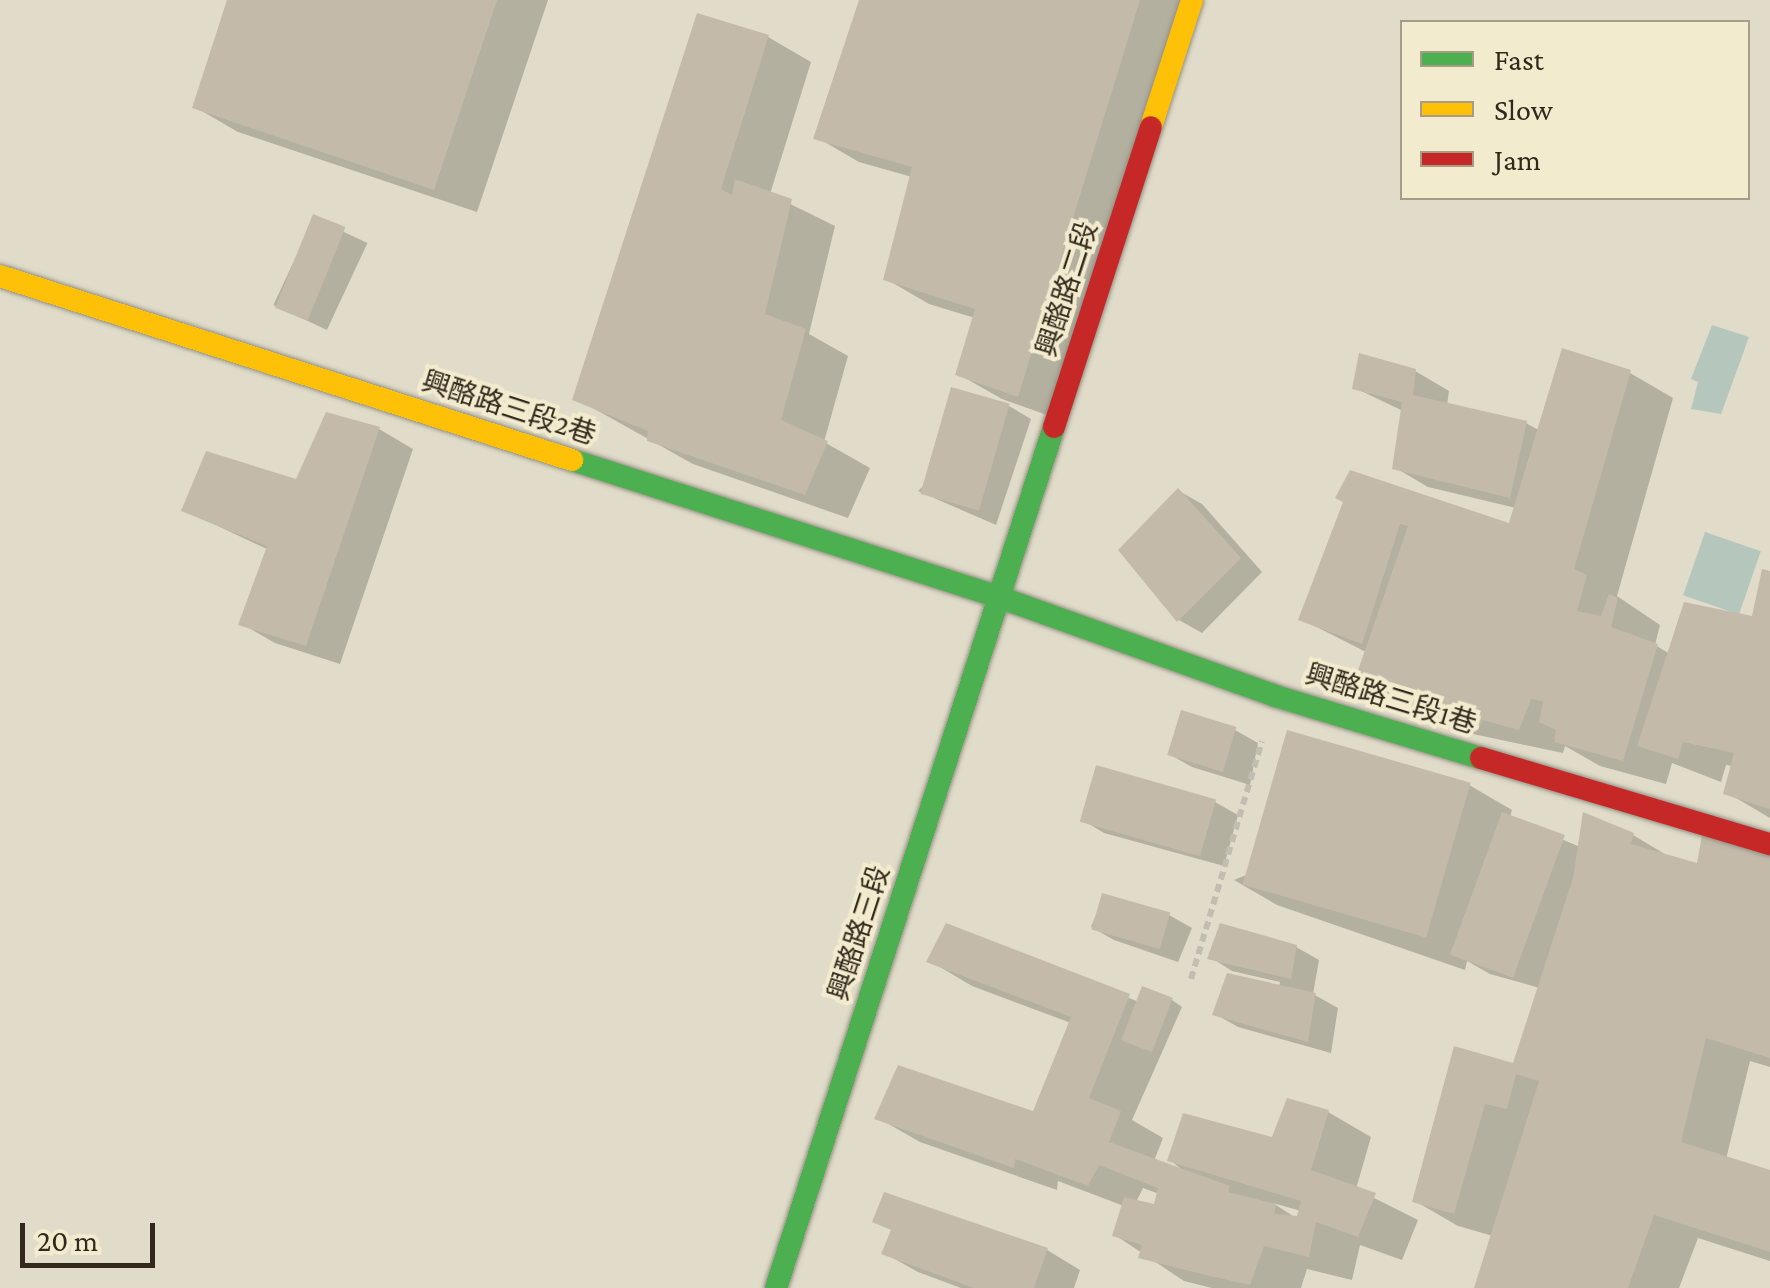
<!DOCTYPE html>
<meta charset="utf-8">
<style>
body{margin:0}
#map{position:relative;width:1770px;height:1288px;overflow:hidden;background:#e0dcc9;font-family:"Crimson Pro","Noto Sans TC",serif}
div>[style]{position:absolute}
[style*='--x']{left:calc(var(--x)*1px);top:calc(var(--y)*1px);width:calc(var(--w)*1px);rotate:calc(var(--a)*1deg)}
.water>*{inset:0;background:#b5c6bc;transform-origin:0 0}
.shadow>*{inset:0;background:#0003;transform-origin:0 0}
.building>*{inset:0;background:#c3baaa;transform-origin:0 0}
.path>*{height:6px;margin-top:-3px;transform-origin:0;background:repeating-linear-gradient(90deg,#c1bdb1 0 8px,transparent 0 13px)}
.roads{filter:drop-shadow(0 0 2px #949083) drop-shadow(0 0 2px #949083)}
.fast>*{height:22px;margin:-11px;padding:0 11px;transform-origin:11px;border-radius:11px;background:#4caf50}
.slow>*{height:22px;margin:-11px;padding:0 11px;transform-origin:11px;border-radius:11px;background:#ffc107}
.jam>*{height:22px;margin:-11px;padding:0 11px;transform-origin:11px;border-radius:11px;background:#c62828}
span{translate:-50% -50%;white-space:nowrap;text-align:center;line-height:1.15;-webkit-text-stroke:8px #f2ebce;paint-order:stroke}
.street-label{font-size:28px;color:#32291c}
.legend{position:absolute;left:1400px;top:20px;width:350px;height:180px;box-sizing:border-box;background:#f2ebce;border:2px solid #a59d87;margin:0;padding:12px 18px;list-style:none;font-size:30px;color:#32291c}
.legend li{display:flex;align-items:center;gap:20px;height:50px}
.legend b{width:50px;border:2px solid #a59d87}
.scale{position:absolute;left:20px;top:1223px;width:135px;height:45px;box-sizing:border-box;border:5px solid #32291c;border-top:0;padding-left:12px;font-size:30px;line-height:35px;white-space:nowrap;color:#32291c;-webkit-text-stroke:8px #f2ebce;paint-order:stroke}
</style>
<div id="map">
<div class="water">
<div style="clip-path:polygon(1712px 325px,1749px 337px,1721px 414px,1691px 409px,1698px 382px,1691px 379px)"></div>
<div style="left:1705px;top:532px;width:59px;height:67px;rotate:19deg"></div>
</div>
<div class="shadow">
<div style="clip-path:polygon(230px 0,548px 0,477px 212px,238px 132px,195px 107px)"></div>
<div style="clip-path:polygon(862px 0,1182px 0,1061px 420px,1002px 399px,958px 374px,975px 318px,929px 304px,886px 279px,912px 177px,859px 162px,816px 137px)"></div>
<div style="clip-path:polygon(768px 37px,811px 62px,770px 194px,835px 226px,809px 334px,848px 356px,824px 442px,870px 468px,848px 518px,693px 464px,575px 398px)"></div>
<div style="left:314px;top:218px;width:59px;height:96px;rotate:25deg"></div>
<div style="clip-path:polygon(1415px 371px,1449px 391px,1447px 405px,1526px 423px,1540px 431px,1630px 373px,1673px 398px,1617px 596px,1660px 625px,1655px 645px,1670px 654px,1754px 619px,1770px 573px,1770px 818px,1726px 792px,1733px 766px,1726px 765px,1721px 782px,1672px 763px,1666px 784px,1600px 766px,1565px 746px,1563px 753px,1454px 730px,1358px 677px,1366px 652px,1301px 619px,1346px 502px,1510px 527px,1516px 508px,1428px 487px,1394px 467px,1403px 411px,1355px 388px)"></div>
<div style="clip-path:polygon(1009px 406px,1031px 419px,996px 525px,918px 491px)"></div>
<div style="clip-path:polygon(379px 429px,413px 449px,340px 664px,275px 643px,242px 624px,269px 550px,184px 510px,298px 482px)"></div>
<div style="clip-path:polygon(1179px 491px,1202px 504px,1262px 572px,1202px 633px,1179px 620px)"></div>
<div style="clip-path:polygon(1235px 730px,1258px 743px,1250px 785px,1192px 767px,1169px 754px)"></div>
<div style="clip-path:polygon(1469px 785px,1512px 810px,1510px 817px,1580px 847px,1633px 835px,1673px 859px,1699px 866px,1770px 855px,1770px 1067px,1750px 1061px,1726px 1159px,1770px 1172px,1770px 1261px,1698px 1238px,1679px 1288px,1477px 1288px,1493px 1236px,1458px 1226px,1415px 1201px,1456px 1049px,1514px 1066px,1540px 988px,1490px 974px,1467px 961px,1465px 970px,1277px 905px,1234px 880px)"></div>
<div style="clip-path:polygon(1215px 802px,1238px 815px,1224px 866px,1104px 833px,1081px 819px)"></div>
<div style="clip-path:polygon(1104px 896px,1169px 915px,1192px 928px,1178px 962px,1114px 940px,1091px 927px)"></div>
<div style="clip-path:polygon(evenodd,947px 926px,1139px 1002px,1172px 1000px,1182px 1007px,1132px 1120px,1163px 1138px,1154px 1161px,1186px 1173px,1170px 1160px,1273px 1140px,1328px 1112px,1371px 1137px,1356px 1189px,1418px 1220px,1402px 1260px,1360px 1245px,1352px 1280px,1307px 1269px,1301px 1288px,1212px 1288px,1184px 1281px,1115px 1235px,1124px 1206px,1058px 1181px,1057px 1190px,920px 1142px,878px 1118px,1034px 1114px,1071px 1023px,972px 986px,930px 961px,947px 926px,1143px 1188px,1159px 1194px,1156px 1207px,1136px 1202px,1143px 1188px,947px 926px,1273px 1203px,1301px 1211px,1296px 1218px,1273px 1203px)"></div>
<div style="clip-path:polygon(1296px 947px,1319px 960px,1313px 994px,1338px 1008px,1331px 1053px,1238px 1027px,1215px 1014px,1279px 987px,1280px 982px,1232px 971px,1210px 957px)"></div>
<div style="clip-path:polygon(1047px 1250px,1080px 1270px,1074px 1288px,961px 1288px,918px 1272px,884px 1253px)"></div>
</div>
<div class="building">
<div style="clip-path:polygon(227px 0,497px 0,434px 190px,192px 108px)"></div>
<div style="clip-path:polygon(859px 0,1140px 0,1018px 397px,955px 375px,975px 309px,883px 280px,912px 167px,813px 139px)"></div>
<div style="clip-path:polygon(697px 13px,769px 35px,721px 189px,732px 195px,735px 179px,792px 199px,765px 314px,806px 329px,781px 420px,828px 441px,805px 495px,647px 441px,648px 431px,572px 400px)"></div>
<div style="left:313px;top:214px;width:35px;height:101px;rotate:22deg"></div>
<div style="clip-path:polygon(1562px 348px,1631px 370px,1574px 569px,1587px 575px,1577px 611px,1601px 616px,1609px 594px,1618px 598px,1611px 627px,1658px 644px,1623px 761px,1554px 742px,1556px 730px,1539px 722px,1543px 701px,1531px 699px,1519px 730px,1483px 720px,1476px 732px,1408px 706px,1409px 700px,1355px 679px,1408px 526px,1400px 524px,1362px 644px,1298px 620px,1343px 502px,1335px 498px,1350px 470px,1509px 523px)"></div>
<div style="clip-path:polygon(1359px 353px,1416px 369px,1413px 395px,1527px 421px,1510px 498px,1392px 469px,1402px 402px,1352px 389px)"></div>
<div style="left:951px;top:387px;width:61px;height:111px;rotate:16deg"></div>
<div style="clip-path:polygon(326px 412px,380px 427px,306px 646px,238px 625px,267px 546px,181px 511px,206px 451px,296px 479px)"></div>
<div style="clip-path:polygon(1178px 488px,1241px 558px,1177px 622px,1118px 550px)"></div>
<div style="clip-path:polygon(1762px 569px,1770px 571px,1770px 809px,1723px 794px,1734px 753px,1683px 742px,1678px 759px,1637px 746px,1684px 602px,1752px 616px)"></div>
<div style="left:1181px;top:710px;width:58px;height:47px;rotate:17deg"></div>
<div style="left:1287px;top:730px;width:191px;height:161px;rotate:16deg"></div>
<div style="left:1096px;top:765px;width:125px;height:59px;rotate:16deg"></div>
<div style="left:1502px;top:812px;width:67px;height:152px;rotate:20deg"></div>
<div style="clip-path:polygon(1583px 812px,1634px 833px,1631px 844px,1697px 863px,1703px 830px,1770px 852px,1770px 1058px,1706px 1038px,1681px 1142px,1770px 1170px,1770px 1252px,1654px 1215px,1628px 1288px,1474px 1288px,1539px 1081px,1516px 1074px,1507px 1109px,1485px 1104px,1454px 1214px,1412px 1202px,1454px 1046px,1513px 1063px,1573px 878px)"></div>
<div style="left:1102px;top:893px;width:71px;height:38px;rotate:16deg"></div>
<div style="clip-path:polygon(946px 923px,1130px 994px,1089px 1098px,1121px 1111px,1109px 1142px,1230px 1186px,1228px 1192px,1276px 1204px,1274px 1214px,1297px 1216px,1301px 1201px,1167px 1161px,1183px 1113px,1272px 1137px,1287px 1098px,1329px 1110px,1311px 1170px,1376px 1193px,1358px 1237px,1316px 1222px,1309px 1257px,1264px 1246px,1250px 1285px,1210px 1276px,1138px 1258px,1142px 1245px,1112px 1236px,1124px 1197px,1154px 1204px,1158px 1188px,1099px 1165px,1088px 1186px,1015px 1159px,1014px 1168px,874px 1119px,898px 1065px,1033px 1111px,1071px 1017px,926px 962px)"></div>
<div style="clip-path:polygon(1220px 923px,1297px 945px,1291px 979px,1207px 959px)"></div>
<div style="clip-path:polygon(1227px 973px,1316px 993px,1308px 1042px,1212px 1015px)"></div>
<div style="left:1142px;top:986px;width:33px;height:58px;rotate:21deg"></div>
<div style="clip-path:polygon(884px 1192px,1048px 1248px,1034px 1288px,974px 1288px,881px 1254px,891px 1230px,872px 1222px)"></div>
</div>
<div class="path">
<div style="--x:1191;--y:979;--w:248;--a:-73.4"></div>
</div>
<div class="roads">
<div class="fast">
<div style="--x:572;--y:460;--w:448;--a:17.8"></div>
<div style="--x:999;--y:597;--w:293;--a:19.7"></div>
<div style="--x:1275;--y:696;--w:215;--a:16.8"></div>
<div style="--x:776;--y:1288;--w:905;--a:-72.11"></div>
</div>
<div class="slow">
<div style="--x:1151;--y:127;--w:133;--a:-72.1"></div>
<div style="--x:0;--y:276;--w:601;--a:17.83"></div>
</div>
<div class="jam">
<div style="--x:1054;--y:427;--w:315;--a:-72.1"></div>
<div style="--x:1481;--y:758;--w:302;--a:16.6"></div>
</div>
</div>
<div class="street-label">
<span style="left:1067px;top:289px;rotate:-72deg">興酪路二段</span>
<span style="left:509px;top:408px;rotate:18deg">興酪路三段2巷</span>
<span style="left:1391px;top:699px;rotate:17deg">興酪路三段1巷</span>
<span style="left:859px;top:933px;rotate:-72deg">興酪路三段</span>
</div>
<ul class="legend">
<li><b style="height:12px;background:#4caf50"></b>Fast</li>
<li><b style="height:12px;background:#ffc107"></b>Slow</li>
<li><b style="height:12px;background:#c62828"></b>Jam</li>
</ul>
<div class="scale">20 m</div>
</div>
